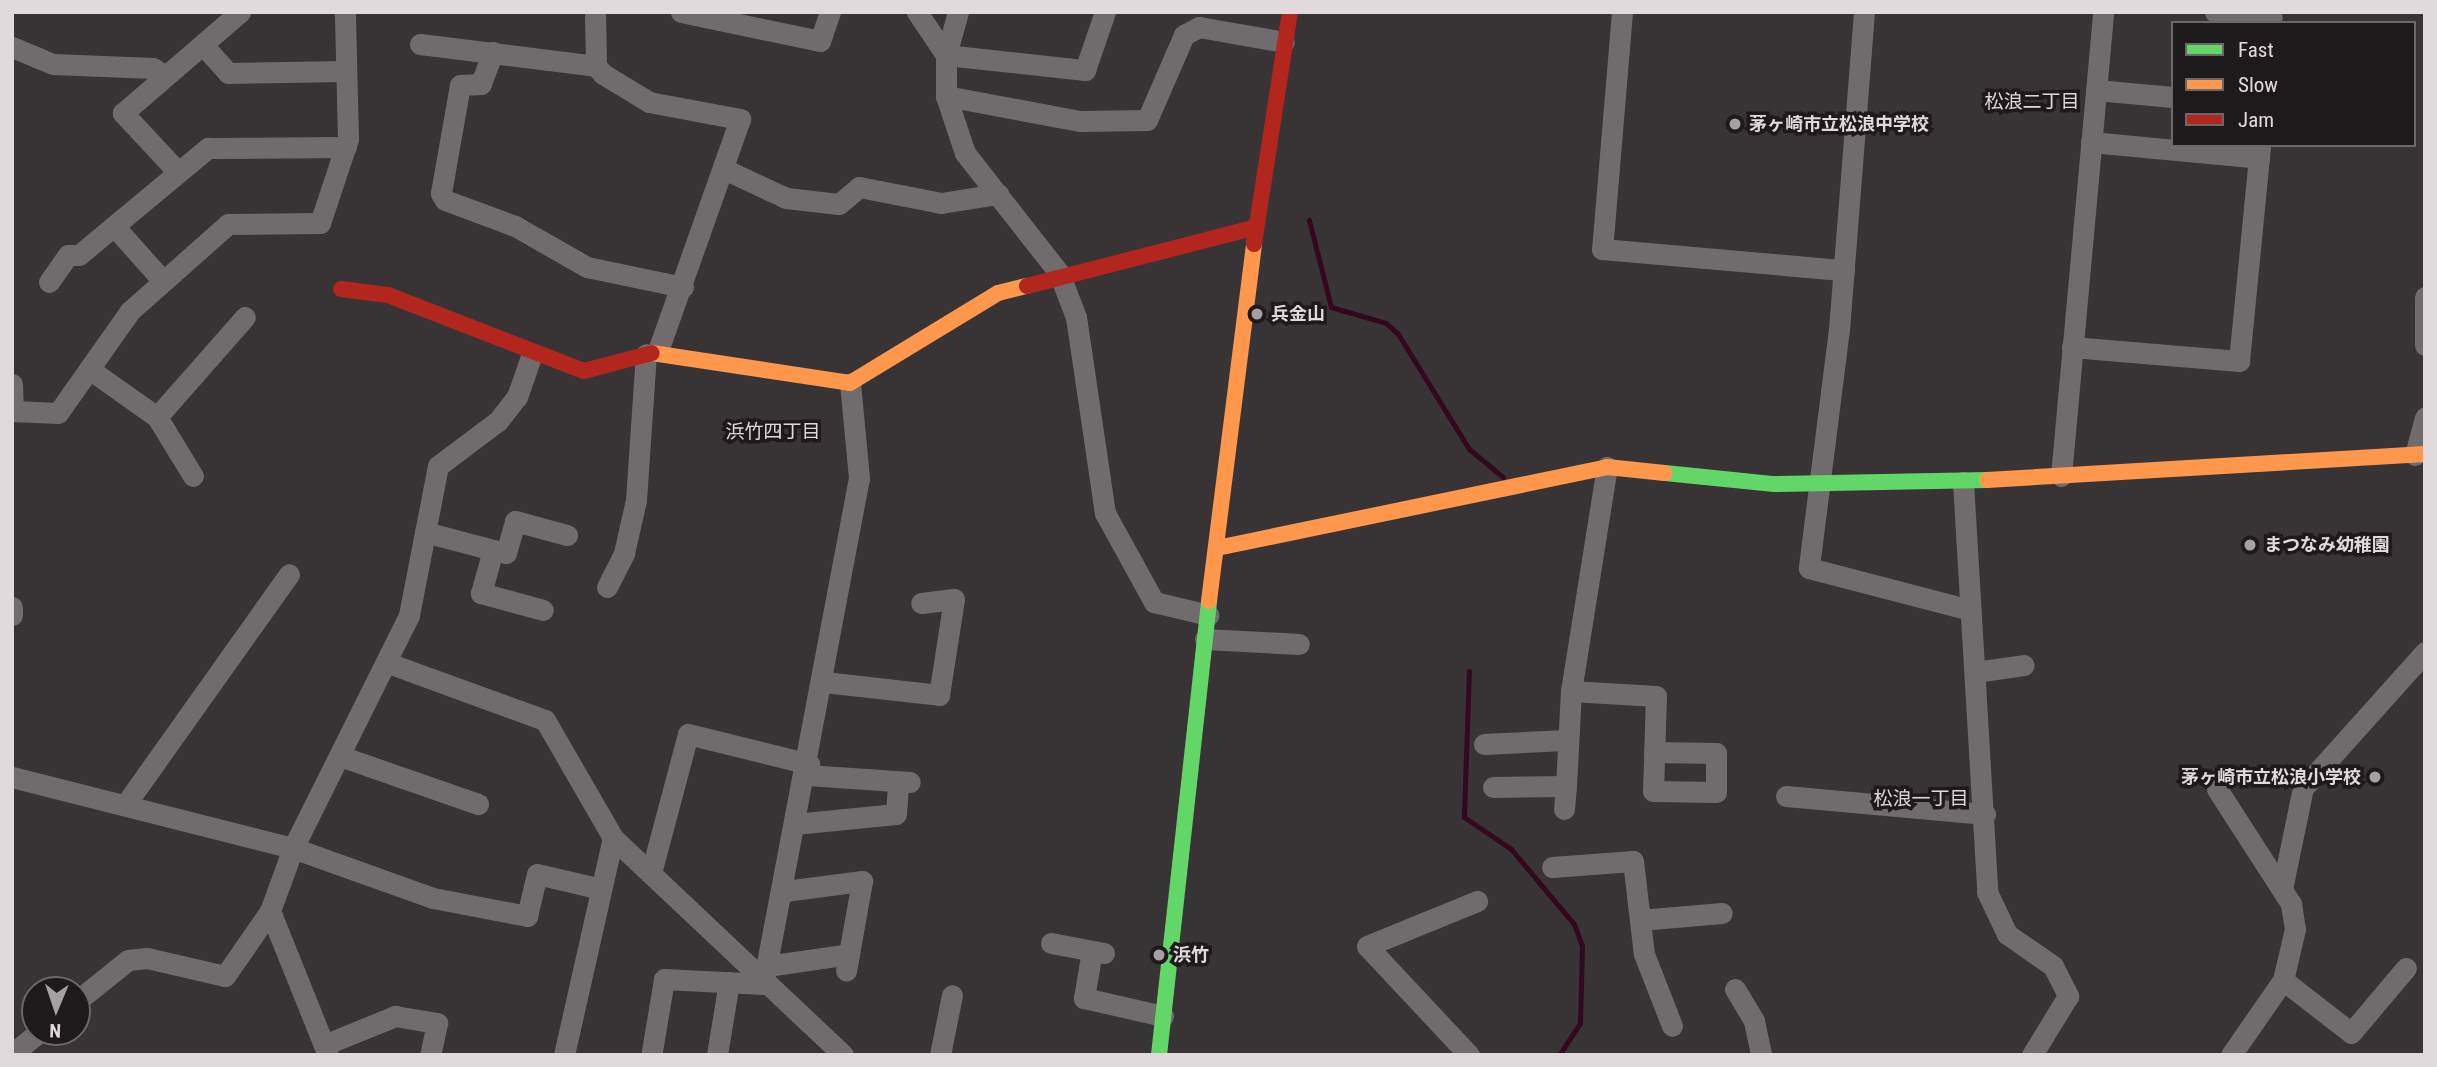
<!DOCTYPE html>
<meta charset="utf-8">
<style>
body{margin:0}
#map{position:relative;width:2437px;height:1067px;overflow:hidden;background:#383335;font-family:"Roboto Condensed","Noto Sans JP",sans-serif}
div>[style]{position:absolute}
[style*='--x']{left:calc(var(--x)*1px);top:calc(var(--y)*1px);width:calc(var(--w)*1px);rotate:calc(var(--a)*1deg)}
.stream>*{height:5px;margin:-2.5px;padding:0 2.5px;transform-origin:2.5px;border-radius:2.5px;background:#33071e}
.street>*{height:21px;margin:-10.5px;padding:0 10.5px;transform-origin:10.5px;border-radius:10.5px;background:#706c6e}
.fast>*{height:16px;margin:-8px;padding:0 8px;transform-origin:8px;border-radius:8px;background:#63d668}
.slow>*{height:16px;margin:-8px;padding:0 8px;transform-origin:8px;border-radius:8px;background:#ff974d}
.jam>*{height:16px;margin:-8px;padding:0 8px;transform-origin:8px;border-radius:8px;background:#b3261e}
.dots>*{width:19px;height:19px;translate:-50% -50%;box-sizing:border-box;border:4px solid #1e1a1c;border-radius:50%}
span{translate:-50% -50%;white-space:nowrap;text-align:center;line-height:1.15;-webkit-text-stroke:7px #1e1a1c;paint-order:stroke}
.poi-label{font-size:18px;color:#e0dadc;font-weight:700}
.left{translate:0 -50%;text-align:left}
.right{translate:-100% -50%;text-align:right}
.neighbourhood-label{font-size:19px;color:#e2d5da}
.frame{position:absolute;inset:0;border:14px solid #e0dadc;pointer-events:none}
.legend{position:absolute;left:2171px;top:21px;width:245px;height:126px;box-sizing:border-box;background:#1e1a1c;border:2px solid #6c6769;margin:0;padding:9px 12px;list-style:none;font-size:21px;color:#e0dadc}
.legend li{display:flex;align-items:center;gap:14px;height:35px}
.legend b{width:35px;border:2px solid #6c6769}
.north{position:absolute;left:21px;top:976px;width:70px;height:70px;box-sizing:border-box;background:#1e1a1c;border:2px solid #6c6769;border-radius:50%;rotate:182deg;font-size:19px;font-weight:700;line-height:28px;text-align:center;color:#e0dadc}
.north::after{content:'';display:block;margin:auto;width:24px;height:32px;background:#a5a0a2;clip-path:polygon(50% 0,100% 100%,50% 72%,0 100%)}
</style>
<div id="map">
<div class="stream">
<div style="--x:1309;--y:220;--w:90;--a:75.8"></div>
<div style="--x:1331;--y:307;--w:57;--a:16.2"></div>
<div style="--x:1386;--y:323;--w:16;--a:43"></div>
<div style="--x:1398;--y:334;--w:135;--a:58.3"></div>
<div style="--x:1469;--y:449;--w:44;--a:39.5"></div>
<div style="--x:1469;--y:671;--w:146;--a:92"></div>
<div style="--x:1464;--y:817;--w:57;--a:34.2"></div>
<div style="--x:1511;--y:849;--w:98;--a:50"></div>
<div style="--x:1574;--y:924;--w:23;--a:70"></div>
<div style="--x:1582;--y:946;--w:77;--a:91.5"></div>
<div style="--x:1580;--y:1023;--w:38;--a:123"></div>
</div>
<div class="street">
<div style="--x:595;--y:12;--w:54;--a:88.9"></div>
<div style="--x:596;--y:66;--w:11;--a:49"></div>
<div style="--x:603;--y:74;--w:54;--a:31.3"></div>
<div style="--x:649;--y:102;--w:93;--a:10.6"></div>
<div style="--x:740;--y:119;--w:246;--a:109.5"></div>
<div style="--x:681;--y:12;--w:142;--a:11.8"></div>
<div style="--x:820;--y:41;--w:31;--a:-71"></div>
<div style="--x:917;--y:12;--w:52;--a:56"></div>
<div style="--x:946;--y:55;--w:140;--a:6.2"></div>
<div style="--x:1085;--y:70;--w:61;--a:-71"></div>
<div style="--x:958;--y:12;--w:45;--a:105.6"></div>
<div style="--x:946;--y:55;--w:41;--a:90"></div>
<div style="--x:946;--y:96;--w:60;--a:71.6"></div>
<div style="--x:965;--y:153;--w:152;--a:51.9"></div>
<div style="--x:1059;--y:273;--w:47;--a:68.9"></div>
<div style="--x:1076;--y:317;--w:198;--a:81.6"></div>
<div style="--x:1105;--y:513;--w:102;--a:61.2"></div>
<div style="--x:1154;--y:602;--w:56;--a:13.5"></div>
<div style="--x:1622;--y:12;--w:238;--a:94.8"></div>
<div style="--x:1602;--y:249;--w:243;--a:5"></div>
<div style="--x:1864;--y:12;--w:318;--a:94.5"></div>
<div style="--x:1839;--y:329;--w:241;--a:97.2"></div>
<div style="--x:1809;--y:568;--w:166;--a:14.6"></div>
<div style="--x:2215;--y:12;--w:57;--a:5"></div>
<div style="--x:420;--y:44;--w:177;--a:7.1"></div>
<div style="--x:203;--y:45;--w:38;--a:48"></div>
<div style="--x:228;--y:73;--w:118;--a:-1"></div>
<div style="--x:12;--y:47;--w:44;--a:22.5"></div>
<div style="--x:53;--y:64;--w:100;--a:2.3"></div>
<div style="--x:153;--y:68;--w:14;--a:34"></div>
<div style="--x:493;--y:52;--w:34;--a:111"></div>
<div style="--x:481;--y:84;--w:21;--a:177"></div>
<div style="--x:460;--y:85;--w:110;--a:100"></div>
<div style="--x:441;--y:193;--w:8;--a:60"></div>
<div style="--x:445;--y:200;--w:75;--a:20.4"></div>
<div style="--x:515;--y:226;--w:83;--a:29.7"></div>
<div style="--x:587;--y:267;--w:98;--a:11.8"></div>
<div style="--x:2096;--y:90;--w:77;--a:5.2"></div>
<div style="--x:946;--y:96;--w:136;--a:10.6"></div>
<div style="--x:1080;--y:121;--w:67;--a:-0.9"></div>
<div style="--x:1147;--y:120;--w:93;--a:-66.5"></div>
<div style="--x:1184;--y:35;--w:17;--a:-28"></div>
<div style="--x:1199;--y:27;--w:86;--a:10"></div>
<div style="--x:2091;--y:142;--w:169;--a:5.4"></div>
<div style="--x:724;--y:169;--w:68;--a:25.1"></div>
<div style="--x:786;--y:198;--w:53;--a:6.5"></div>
<div style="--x:839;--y:204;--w:26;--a:-40"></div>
<div style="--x:859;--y:187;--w:84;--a:11"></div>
<div style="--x:941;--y:203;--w:58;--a:-9"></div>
<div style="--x:178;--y:172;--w:81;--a:-133"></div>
<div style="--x:123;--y:113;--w:155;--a:-40.8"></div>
<div style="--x:114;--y:226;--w:74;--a:48.3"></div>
<div style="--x:49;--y:282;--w:33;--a:-55"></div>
<div style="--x:68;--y:255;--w:11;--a:0"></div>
<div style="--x:79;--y:255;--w:168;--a:-39.7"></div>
<div style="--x:208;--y:148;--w:138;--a:-0.4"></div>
<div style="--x:2425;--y:297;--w:48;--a:90"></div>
<div style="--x:2072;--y:347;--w:168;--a:4.8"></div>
<div style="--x:2239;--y:361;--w:217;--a:-84.4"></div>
<div style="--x:89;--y:369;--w:83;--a:35.2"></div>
<div style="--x:157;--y:417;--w:69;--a:58.6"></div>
<div style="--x:12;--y:384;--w:27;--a:88"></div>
<div style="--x:12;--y:411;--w:46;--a:2.5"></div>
<div style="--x:58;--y:413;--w:125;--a:-54.8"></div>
<div style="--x:130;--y:311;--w:131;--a:-41.6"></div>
<div style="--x:228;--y:224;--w:92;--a:-0.6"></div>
<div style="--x:320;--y:223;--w:89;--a:-71.6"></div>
<div style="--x:348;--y:139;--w:127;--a:-91.4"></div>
<div style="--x:157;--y:417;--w:133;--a:-48.7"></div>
<div style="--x:2415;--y:455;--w:39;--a:-75"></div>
<div style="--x:2061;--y:476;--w:466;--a:-84.8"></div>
<div style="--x:1963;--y:482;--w:411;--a:86.6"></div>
<div style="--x:1987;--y:892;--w:47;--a:64.5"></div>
<div style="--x:2007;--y:934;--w:56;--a:34.8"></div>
<div style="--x:2053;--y:966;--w:34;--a:63"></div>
<div style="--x:2068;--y:996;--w:69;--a:121.4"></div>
<div style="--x:425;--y:532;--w:70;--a:14.8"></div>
<div style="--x:493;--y:550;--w:45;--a:105.6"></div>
<div style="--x:481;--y:593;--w:64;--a:15.3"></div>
<div style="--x:493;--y:550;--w:13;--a:13"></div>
<div style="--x:506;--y:553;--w:33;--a:-74"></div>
<div style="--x:515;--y:521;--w:54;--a:15.1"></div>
<div style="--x:607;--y:587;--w:38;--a:-63"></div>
<div style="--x:624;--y:553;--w:54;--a:-77.2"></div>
<div style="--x:636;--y:500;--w:146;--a:-86.1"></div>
<div style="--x:12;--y:607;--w:8;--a:90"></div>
<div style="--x:1205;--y:639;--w:94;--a:3"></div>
<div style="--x:388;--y:663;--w:167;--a:20"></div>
<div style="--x:545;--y:720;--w:136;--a:60"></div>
<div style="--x:613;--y:838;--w:316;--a:43.3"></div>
<div style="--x:1975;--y:672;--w:49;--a:-8.1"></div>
<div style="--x:824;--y:682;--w:116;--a:6.4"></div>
<div style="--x:939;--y:695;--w:97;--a:-81.1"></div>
<div style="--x:954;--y:599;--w:33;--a:173"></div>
<div style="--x:1571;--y:691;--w:85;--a:3.4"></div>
<div style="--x:1656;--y:696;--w:95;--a:91.8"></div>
<div style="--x:1653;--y:791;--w:63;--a:0.9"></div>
<div style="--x:1716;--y:792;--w:39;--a:-90"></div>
<div style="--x:1716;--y:753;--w:62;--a:-179.1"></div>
<div style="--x:1484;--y:744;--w:81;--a:-2.8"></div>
<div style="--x:343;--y:757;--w:143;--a:19.2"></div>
<div style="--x:807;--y:775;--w:103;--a:3.9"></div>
<div style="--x:12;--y:777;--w:290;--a:14.2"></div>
<div style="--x:293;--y:848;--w:149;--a:19.7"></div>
<div style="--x:433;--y:898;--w:96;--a:10.8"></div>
<div style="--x:527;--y:916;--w:43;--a:-76.6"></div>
<div style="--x:537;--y:874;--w:66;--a:13.2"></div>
<div style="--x:1493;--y:787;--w:73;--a:-0.8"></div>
<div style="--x:1566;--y:786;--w:95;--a:-87"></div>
<div style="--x:1571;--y:691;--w:227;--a:-80.9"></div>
<div style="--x:2217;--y:789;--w:137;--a:57.2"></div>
<div style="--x:2291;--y:904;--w:25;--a:81"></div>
<div style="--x:2295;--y:929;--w:52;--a:103.2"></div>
<div style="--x:2283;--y:980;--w:91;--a:124.7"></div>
<div style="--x:1786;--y:796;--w:200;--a:5.2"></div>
<div style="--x:125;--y:805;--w:283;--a:-54.6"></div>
<div style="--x:1564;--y:809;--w:23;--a:-85"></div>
<div style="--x:795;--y:824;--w:101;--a:-5.7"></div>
<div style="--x:896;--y:814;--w:32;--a:-86"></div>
<div style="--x:1552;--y:867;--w:81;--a:-4.2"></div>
<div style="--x:1633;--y:861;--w:94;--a:83.3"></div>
<div style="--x:1644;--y:954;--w:77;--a:68.7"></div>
<div style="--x:651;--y:873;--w:144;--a:-75.1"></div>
<div style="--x:688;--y:734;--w:125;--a:13.9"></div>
<div style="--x:2282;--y:889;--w:103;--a:-78.3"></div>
<div style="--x:2303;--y:788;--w:183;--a:-48.1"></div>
<div style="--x:785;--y:891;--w:78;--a:-7.4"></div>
<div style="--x:862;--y:881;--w:91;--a:100.1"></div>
<div style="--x:270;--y:911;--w:155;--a:68.1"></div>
<div style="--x:1640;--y:920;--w:82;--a:-4.9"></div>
<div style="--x:1051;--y:943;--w:54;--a:10.7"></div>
<div style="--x:1092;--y:951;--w:48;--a:99.7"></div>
<div style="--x:1084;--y:998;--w:81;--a:12.8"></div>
<div style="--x:767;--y:966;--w:83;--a:-8.3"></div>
<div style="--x:2283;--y:980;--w:86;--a:37.9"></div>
<div style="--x:2351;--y:1033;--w:85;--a:-49.8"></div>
<div style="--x:763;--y:984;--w:515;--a:-79.26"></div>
<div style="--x:859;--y:478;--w:95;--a:-95.4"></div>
<div style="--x:1735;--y:989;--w:37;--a:59"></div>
<div style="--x:1754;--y:1021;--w:35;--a:78"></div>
<div style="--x:77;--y:1001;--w:65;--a:-38.8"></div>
<div style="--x:128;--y:960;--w:19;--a:-6"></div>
<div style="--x:147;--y:958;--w:80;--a:13"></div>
<div style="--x:225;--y:976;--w:79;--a:-55.3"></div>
<div style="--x:270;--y:911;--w:67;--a:-69.9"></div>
<div style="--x:293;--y:848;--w:260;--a:-63.5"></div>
<div style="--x:409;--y:615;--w:152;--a:-79"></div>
<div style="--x:438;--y:466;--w:75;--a:-36.9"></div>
<div style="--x:498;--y:421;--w:31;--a:-52"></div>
<div style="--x:517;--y:397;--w:46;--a:-70.8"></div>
<div style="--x:324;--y:1045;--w:77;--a:-22.2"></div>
<div style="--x:395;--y:1016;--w:43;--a:9.5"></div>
<div style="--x:437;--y:1023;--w:33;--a:102"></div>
<div style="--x:652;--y:1051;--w:73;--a:-80.5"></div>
<div style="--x:664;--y:979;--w:99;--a:2.9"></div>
<div style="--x:12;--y:1054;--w:35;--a:-39"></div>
<div style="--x:564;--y:1055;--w:222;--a:-77.3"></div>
<div style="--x:717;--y:1055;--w:74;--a:-80.7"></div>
<div style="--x:940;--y:1055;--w:61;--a:-78.7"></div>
<div style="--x:1469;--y:1055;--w:149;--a:-133.1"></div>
<div style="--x:1367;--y:946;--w:119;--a:-22.2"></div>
</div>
<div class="fast">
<div style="--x:1665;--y:473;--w:110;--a:5.8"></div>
<div style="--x:1774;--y:484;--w:213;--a:-1.1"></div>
<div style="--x:1159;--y:1055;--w:457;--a:-83.7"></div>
</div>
<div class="slow">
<div style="--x:652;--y:353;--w:200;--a:8.6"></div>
<div style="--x:850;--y:383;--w:173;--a:-31.3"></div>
<div style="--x:998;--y:293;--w:30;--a:-14"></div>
<div style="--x:1987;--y:480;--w:439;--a:-3.4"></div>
<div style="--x:1217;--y:548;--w:398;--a:-11.7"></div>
<div style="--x:1607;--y:467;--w:58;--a:5.9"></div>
<div style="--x:1209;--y:601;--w:360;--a:-82.8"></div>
</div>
<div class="jam">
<div style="--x:1254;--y:244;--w:235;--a:-81.2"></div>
<div style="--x:1027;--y:286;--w:233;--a:-14.4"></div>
<div style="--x:341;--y:289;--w:47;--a:7.3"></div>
<div style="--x:388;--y:295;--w:210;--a:21.2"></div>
<div style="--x:584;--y:371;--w:70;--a:-14.8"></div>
</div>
<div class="dots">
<div style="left:1735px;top:124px;background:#a5a0a2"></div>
<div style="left:1257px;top:314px;background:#a5a0a2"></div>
<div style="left:2250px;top:545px;background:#a5a0a2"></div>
<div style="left:2375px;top:777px;background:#a5a0a2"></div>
<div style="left:1159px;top:955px;background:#a5a0a2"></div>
</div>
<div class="poi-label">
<span class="left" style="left:1749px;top:124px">茅ヶ崎市立松浪中学校</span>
<span class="left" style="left:1271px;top:314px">兵金山</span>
<span class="left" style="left:2264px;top:545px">まつなみ幼稚園</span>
<span class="right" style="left:2361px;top:777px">茅ヶ崎市立松浪小学校</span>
<span class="left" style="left:1173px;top:955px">浜竹</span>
</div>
<div class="neighbourhood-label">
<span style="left:2032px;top:102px">松浪二丁目</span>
<span style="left:773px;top:432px">浜竹四丁目</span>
<span style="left:1921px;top:799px">松浪一丁目</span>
</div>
<div class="frame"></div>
<ul class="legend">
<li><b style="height:9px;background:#63d668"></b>Fast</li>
<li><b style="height:9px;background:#ff974d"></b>Slow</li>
<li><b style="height:9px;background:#b3261e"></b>Jam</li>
</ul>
<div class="north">N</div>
</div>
